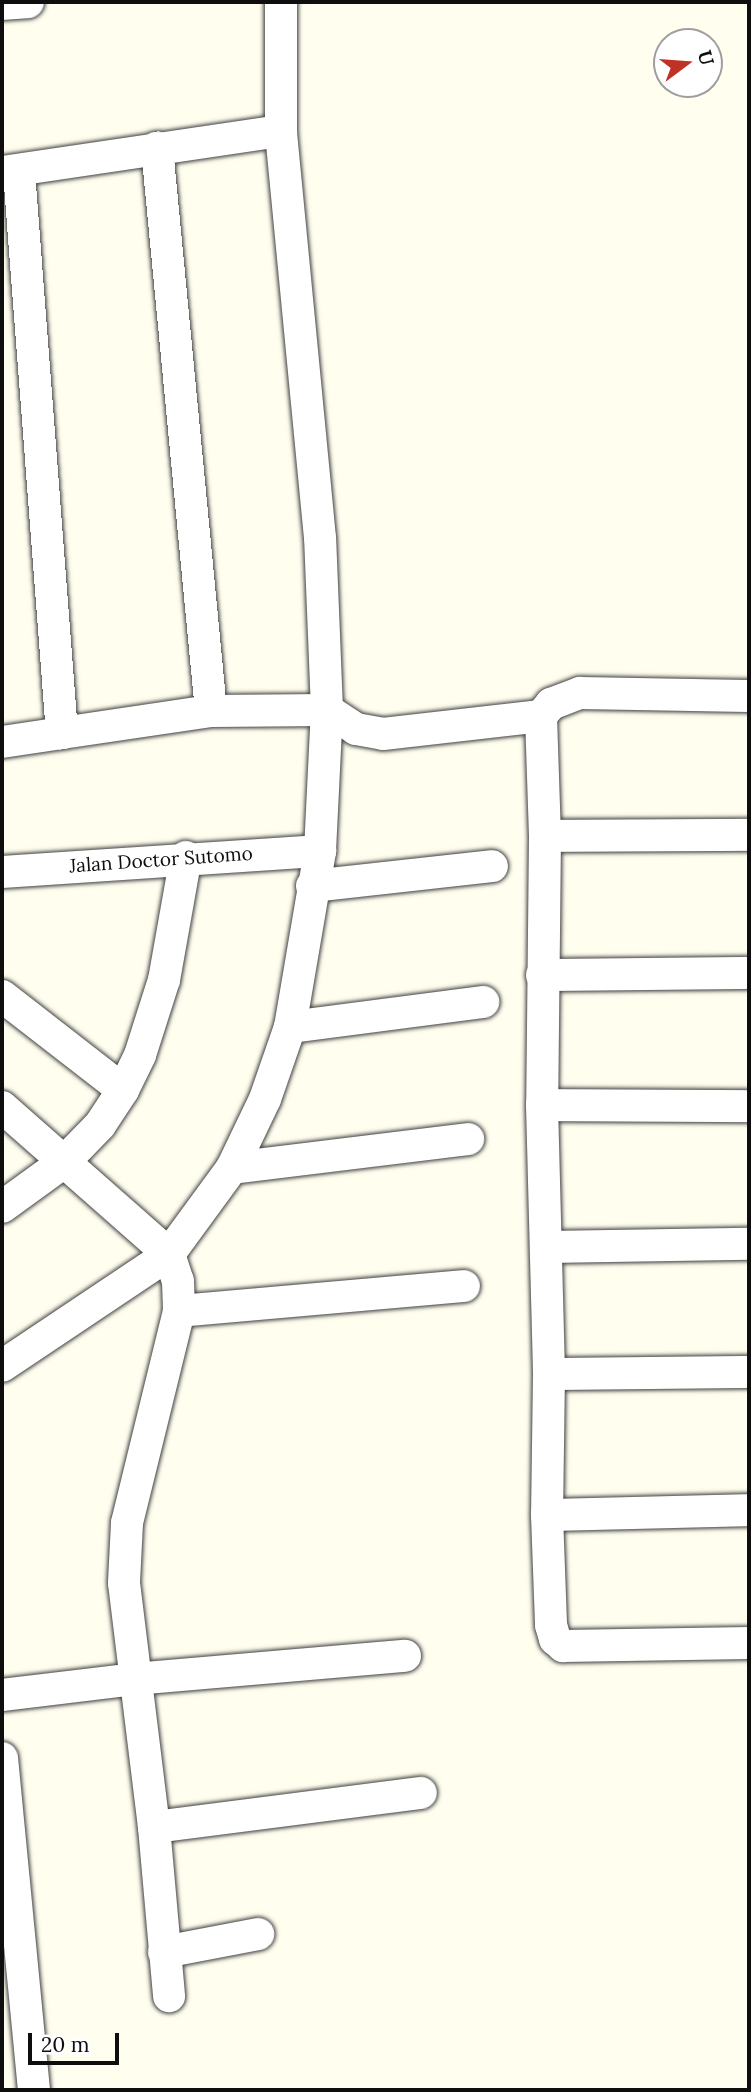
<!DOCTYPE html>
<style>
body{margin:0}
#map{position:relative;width:751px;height:2092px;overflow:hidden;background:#fffeef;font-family:Lora,serif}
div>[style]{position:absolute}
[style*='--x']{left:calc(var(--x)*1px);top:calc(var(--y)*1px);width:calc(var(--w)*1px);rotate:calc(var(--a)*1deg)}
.roads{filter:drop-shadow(0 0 2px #414141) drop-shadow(0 0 2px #414141)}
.street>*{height:32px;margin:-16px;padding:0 16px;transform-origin:16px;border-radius:16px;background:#fff}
span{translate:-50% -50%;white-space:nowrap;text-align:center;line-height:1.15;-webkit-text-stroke:7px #fff;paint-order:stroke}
.street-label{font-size:19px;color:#0e0e0e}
.frame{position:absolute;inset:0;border:4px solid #0e0e0e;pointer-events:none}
.north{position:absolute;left:653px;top:28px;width:70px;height:70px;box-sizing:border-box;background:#fff;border:2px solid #9f9f9f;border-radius:50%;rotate:74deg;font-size:19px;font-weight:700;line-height:28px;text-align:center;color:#0e0e0e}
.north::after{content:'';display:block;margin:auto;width:24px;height:32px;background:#bf3225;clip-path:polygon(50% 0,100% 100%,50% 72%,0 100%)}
.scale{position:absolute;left:28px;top:2033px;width:91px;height:32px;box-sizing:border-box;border:4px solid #0e0e0e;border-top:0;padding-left:9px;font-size:21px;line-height:24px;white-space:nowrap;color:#0e0e0e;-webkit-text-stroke:5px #fff;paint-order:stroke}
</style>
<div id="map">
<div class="roads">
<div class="street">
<div style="--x:2;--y:4;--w:26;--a:-4"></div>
<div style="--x:2;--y:172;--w:282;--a:-8.4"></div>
<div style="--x:19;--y:172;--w:563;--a:85.62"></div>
<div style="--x:62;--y:733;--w:151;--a:-8.4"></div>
<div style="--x:211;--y:711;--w:566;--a:-95.48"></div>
<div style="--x:211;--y:711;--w:116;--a:-0.5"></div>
<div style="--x:327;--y:710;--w:35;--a:33"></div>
<div style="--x:356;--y:729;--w:27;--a:10"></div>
<div style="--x:383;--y:734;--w:159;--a:-6.5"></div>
<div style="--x:541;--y:716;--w:16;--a:-50"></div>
<div style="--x:551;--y:704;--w:31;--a:-21"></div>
<div style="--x:580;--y:693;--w:169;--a:1"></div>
<div style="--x:541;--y:716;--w:120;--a:88.1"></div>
<div style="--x:545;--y:836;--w:269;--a:90.6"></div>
<div style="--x:542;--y:1105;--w:269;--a:88.5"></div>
<div style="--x:549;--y:1374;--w:141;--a:90.8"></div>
<div style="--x:547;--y:1515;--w:202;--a:-1.4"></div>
<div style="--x:2;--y:742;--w:61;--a:-8.5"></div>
<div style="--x:545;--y:836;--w:204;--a:-0.3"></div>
<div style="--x:2;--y:872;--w:319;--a:-3.8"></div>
<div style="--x:312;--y:886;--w:181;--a:-6.3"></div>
<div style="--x:542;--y:975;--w:207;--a:-0.6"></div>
<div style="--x:2;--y:996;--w:153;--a:37.8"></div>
<div style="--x:290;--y:1027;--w:195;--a:-7.4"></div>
<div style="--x:542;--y:1105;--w:207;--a:0.3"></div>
<div style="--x:2;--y:1107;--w:222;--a:41.4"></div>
<div style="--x:169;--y:1254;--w:107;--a:-53.8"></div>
<div style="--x:232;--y:1168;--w:76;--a:-64.4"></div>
<div style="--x:265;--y:1099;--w:76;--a:-70.9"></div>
<div style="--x:290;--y:1027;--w:179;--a:-80.3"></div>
<div style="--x:320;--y:851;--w:141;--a:-87.2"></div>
<div style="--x:327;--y:710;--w:172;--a:-92.3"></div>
<div style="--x:320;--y:538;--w:409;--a:-95.5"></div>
<div style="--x:281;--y:131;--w:129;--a:-90"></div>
<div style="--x:232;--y:1168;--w:238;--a:-7"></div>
<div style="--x:2;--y:1207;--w:77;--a:-36"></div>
<div style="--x:64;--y:1162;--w:52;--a:-45.8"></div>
<div style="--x:100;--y:1125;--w:42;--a:-56.7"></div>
<div style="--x:123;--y:1090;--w:39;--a:-64"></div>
<div style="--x:140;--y:1055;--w:79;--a:-72.3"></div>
<div style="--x:164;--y:980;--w:125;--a:-79.9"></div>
<div style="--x:548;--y:1247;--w:201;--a:-0.9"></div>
<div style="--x:179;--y:1311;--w:286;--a:-5"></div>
<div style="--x:2;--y:1366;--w:201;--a:-33.8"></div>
<div style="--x:169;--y:1254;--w:28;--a:72"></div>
<div style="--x:178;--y:1281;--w:30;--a:88"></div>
<div style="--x:179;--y:1311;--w:218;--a:103.8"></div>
<div style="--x:127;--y:1523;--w:60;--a:92.9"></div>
<div style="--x:124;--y:1583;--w:246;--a:83"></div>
<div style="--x:154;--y:1827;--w:170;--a:84.9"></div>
<div style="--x:549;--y:1374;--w:200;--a:-0.6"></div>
<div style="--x:547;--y:1515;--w:110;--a:87.9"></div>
<div style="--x:551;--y:1625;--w:15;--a:74"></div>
<div style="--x:555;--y:1639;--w:11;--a:41"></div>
<div style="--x:563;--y:1646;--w:186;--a:-0.9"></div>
<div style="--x:2;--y:1695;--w:133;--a:-6.9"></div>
<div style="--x:134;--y:1679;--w:272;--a:-4.9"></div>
<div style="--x:2;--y:1758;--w:334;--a:84.5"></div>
<div style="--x:154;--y:1827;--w:269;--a:-7.3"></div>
<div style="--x:164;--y:1952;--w:96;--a:-10.8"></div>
</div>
</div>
<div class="street-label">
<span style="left:161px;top:860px;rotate:-4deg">Jalan Doctor Sutomo</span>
</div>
<div class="frame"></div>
<div class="north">U</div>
<div class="scale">20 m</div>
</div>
